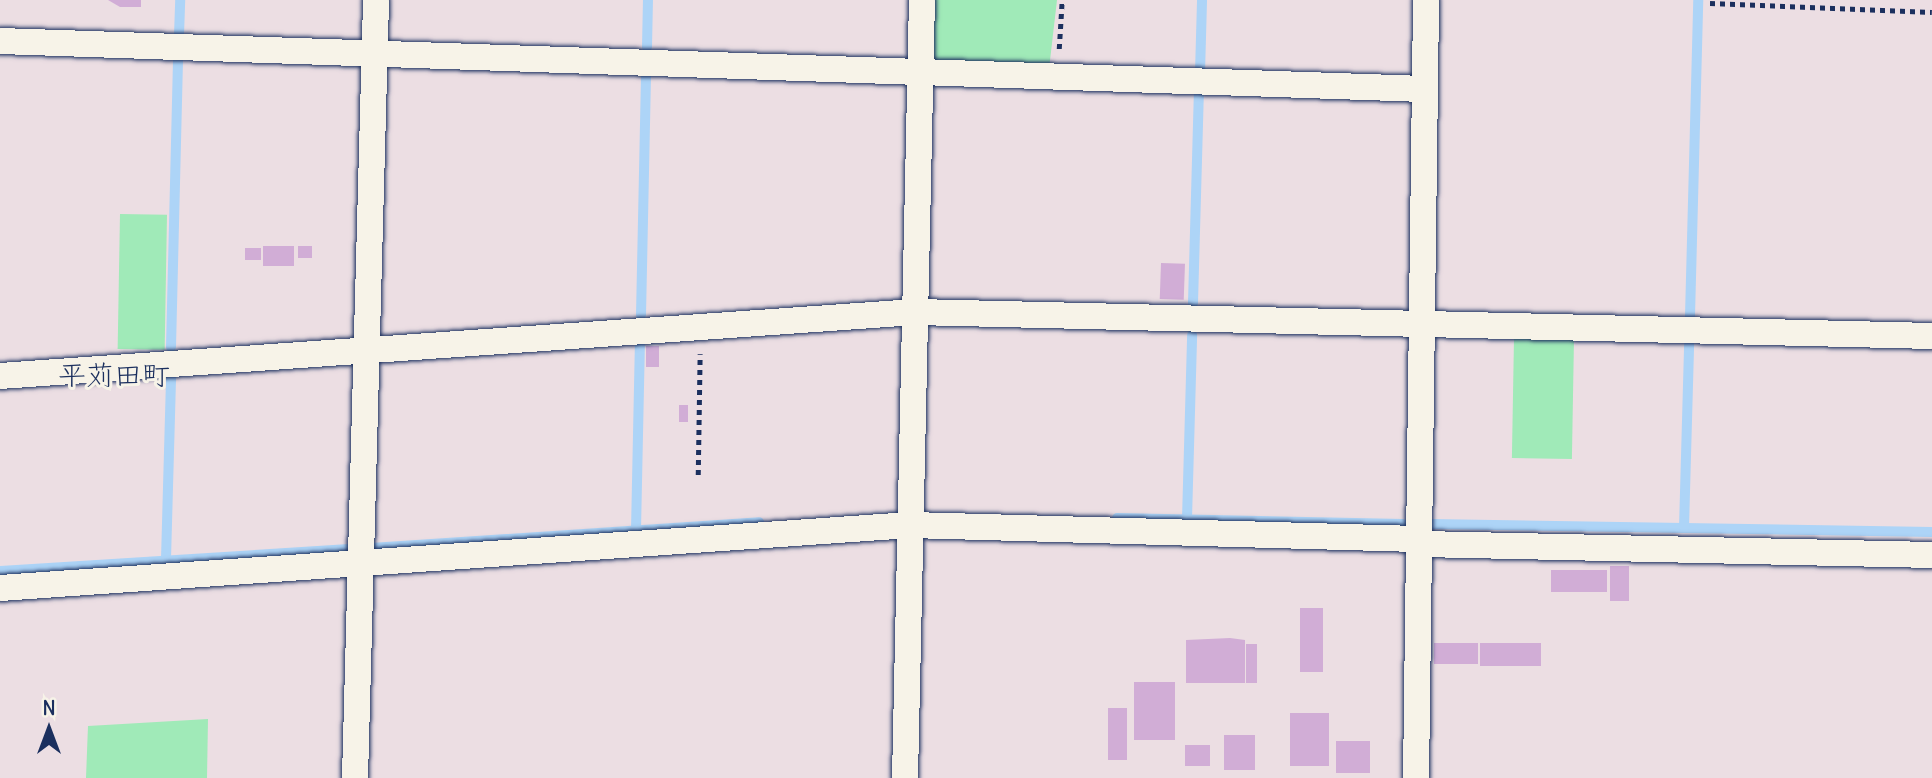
<!DOCTYPE html>
<meta charset="utf-8">
<style>
body{margin:0}
#map{position:relative;width:1932px;height:778px;overflow:hidden;background:#ecdee3;font-family:Delius,"Klee One",sans-serif}
div>[style]{position:absolute}
[style*='--x']{left:calc(var(--x)*1px);top:calc(var(--y)*1px);width:calc(var(--w)*1px);rotate:calc(var(--a)*1deg)}
.green>*{inset:0;background:#a0eab8;transform-origin:0 0}
.stream>*{height:10px;margin:-5px;padding:0 5px;transform-origin:5px;border-radius:5px;background:#add4f7}
.building>*{inset:0;background:#d1add6;transform-origin:0 0}
.path>*{height:4.5px;margin-top:-2.25px;transform-origin:0;background:repeating-linear-gradient(90deg,#1b2f5e 0 5px,transparent 0 10px)}
.roads{filter:drop-shadow(0 0 2px #1b2f5e) drop-shadow(0 0 2px #1b2f5e)}
.street>*{height:26px;margin:-13px;padding:0 13px;transform-origin:13px;border-radius:13px;background:#f7f3e8}
span{translate:-50% -50%;white-space:nowrap;text-align:center;line-height:1.15;-webkit-text-stroke:6px #f7f3e8;paint-order:stroke}
.quarter-label{font-size:28px;color:#1b2f5e}
.north{position:absolute;left:14px;top:694px;width:70px;height:70px;-webkit-text-stroke:5px #f7f3e8;paint-order:stroke;rotate:0deg;font-size:19px;font-weight:700;line-height:28px;text-align:center;color:#1b2f5e}
.north::after{content:'';display:block;margin:auto;width:24px;height:32px;background:#1b2f5e;clip-path:polygon(50% 0,100% 100%,50% 72%,0 100%)}
</style>
<div id="map">
<div class="green">
<div style="clip-path:polygon(932px 0,1057px 0,1049px 69px,942px 67px,931px 56px)"></div>
<div style="left:120px;top:214px;width:47px;height:135px;rotate:1deg"></div>
<div style="left:1514px;top:338px;width:60px;height:120px;rotate:1deg"></div>
<div style="clip-path:polygon(208px 719px,207px 778px,86px 778px,88px 726px)"></div>
</div>
<div class="stream">
<div style="--x:179;--y:35;--w:35;--a:-88"></div>
<div style="--x:647;--y:47;--w:47;--a:-88.8"></div>
<div style="--x:1200;--y:73;--w:73;--a:-88.4"></div>
<div style="--x:1193;--y:303;--w:211;--a:-88.4"></div>
<div style="--x:641;--y:315;--w:244;--a:-88.8"></div>
<div style="--x:1690;--y:316;--w:316;--a:-88.5"></div>
<div style="--x:171;--y:347;--w:291;--a:-88.6"></div>
<div style="--x:1117;--y:518;--w:286;--a:1.2"></div>
<div style="--x:1187;--y:519;--w:184;--a:-88.4"></div>
<div style="--x:1430;--y:524;--w:502;--a:0.91"></div>
<div style="--x:1684;--y:528;--w:184;--a:-88.4"></div>
<div style="--x:636;--y:530;--w:187;--a:-88.8"></div>
<div style="--x:371;--y:548;--w:389;--a:-3.8"></div>
<div style="--x:166;--y:559;--w:181;--a:-88.4"></div>
<div style="--x:0;--y:571;--w:350;--a:-3.6"></div>
</div>
<div class="building">
<div style="clip-path:polygon(108px 0,141px 0,141px 7px,120px 7px)"></div>
<div style="left:294px;top:246px;width:20px;height:31px;rotate:90deg"></div>
<div style="left:298px;top:246px;width:14px;height:12px"></div>
<div style="left:261px;top:248px;width:12px;height:16px;rotate:90deg"></div>
<div style="left:1161px;top:263px;width:24px;height:36px;rotate:2deg"></div>
<div style="left:646px;top:346px;width:13px;height:21px"></div>
<div style="left:679px;top:405px;width:9px;height:17px"></div>
<div style="left:1610px;top:566px;width:19px;height:35px"></div>
<div style="left:1551px;top:570px;width:56px;height:22px"></div>
<div style="left:1300px;top:608px;width:23px;height:64px"></div>
<div style="clip-path:polygon(1230px 638px,1245px 640px,1245px 683px,1186px 683px,1186px 640px)"></div>
<div style="left:1434px;top:643px;width:44px;height:21px"></div>
<div style="left:1480px;top:643px;width:61px;height:23px"></div>
<div style="left:1246px;top:644px;width:11px;height:39px"></div>
<div style="left:1134px;top:682px;width:41px;height:58px"></div>
<div style="left:1108px;top:708px;width:19px;height:52px"></div>
<div style="left:1290px;top:713px;width:39px;height:53px"></div>
<div style="left:1224px;top:735px;width:31px;height:35px"></div>
<div style="left:1336px;top:741px;width:34px;height:32px"></div>
<div style="left:1185px;top:745px;width:25px;height:21px"></div>
</div>
<div class="path">
<div style="--x:1710;--y:3;--w:222;--a:2.3"></div>
<div style="--x:1059;--y:49;--w:49;--a:-86.5"></div>
<div style="--x:698;--y:475;--w:121;--a:-89.1"></div>
</div>
<div class="roads">
<div class="street">
<div style="--x:0;--y:41;--w:1425;--a:1.93"></div>
<div style="--x:0;--y:376;--w:917;--a:-4"></div>
<div style="--x:915;--y:312;--w:1017;--a:1.35"></div>
<div style="--x:1421;--y:544;--w:511;--a:1.23"></div>
<div style="--x:0;--y:588;--w:912;--a:-3.96"></div>
<div style="--x:910;--y:525;--w:506;--a:1.58"></div>
<div style="--x:355;--y:778;--w:778;--a:-88.45"></div>
<div style="--x:905;--y:778;--w:778;--a:-88.75"></div>
<div style="--x:1416;--y:778;--w:778;--a:-89.26"></div>
</div>
</div>
<div class="quarter-label">
<span style="left:114px;top:375px">平苅田町</span>
</div>
<div class="north">N</div>
</div>
